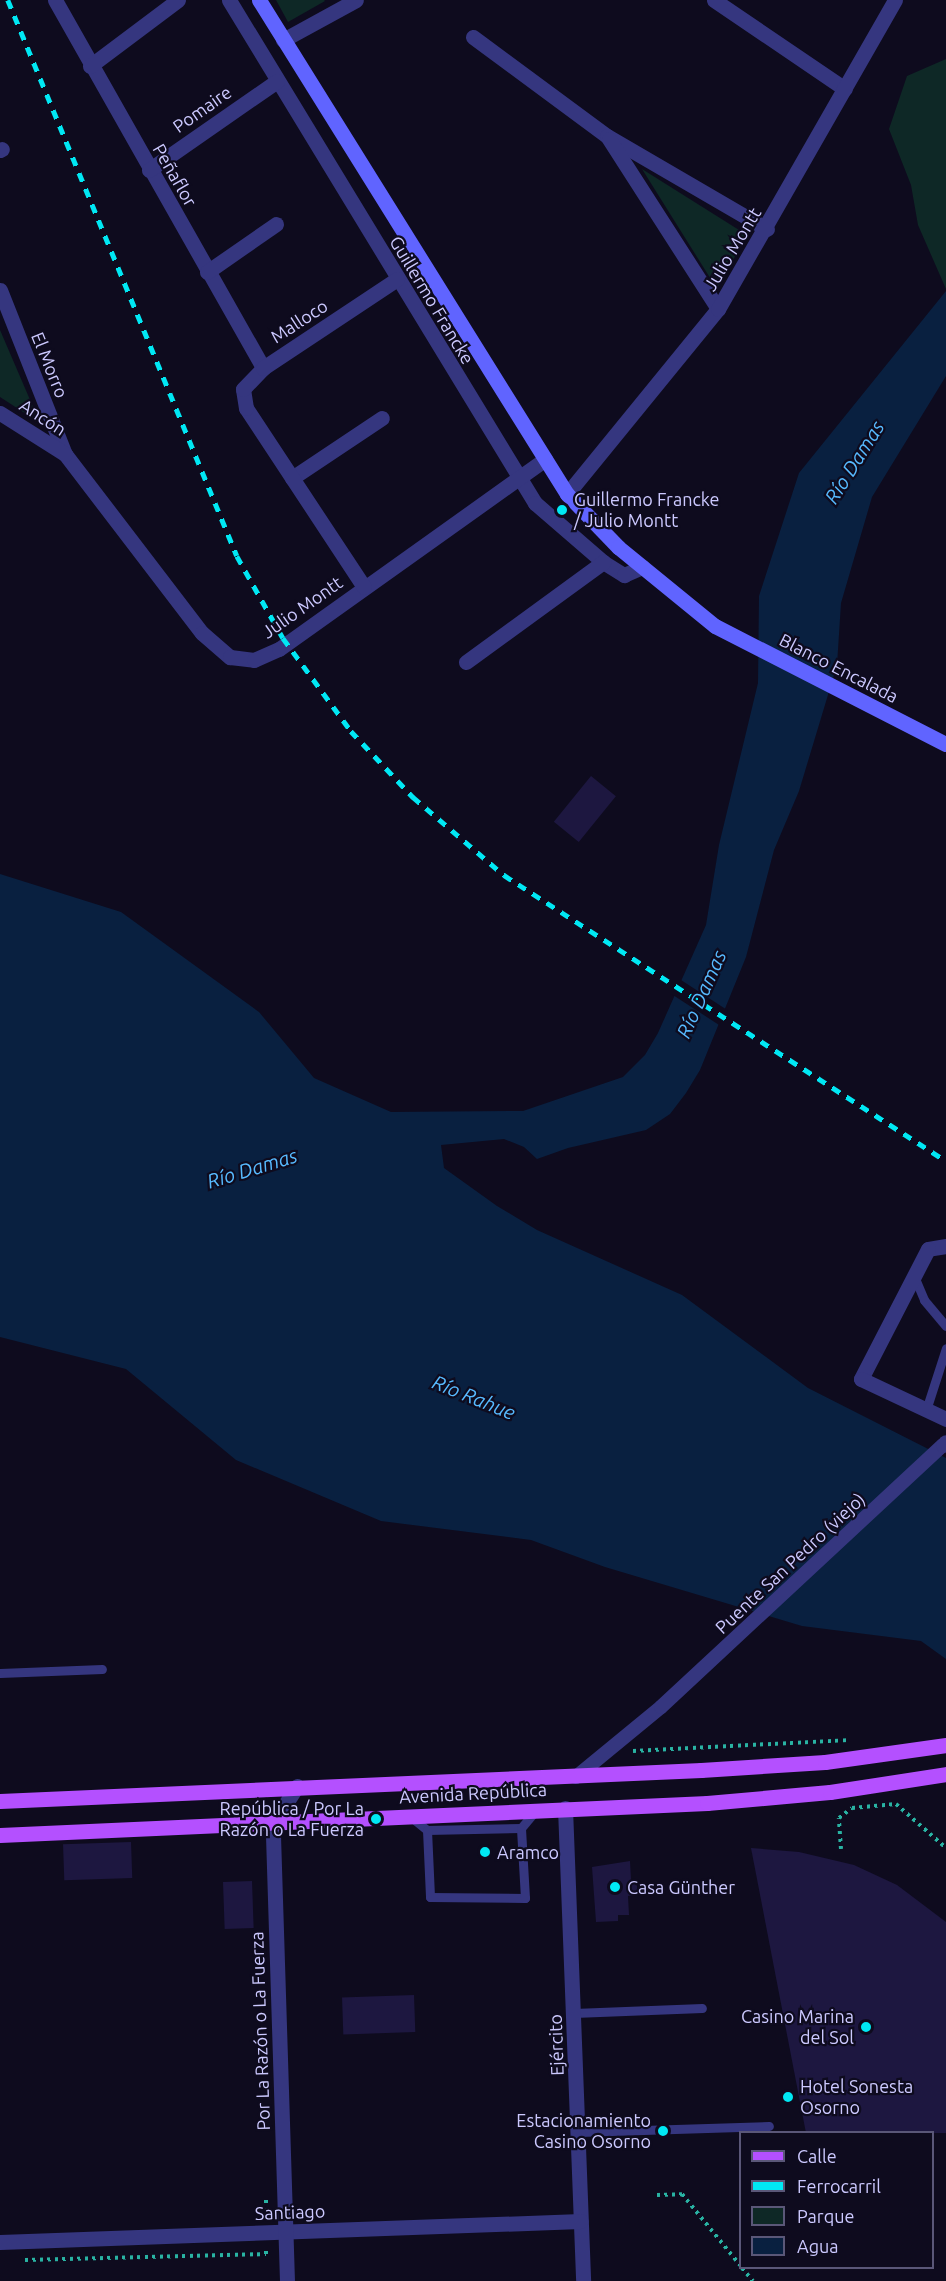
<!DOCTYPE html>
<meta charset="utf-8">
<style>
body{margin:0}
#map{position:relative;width:946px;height:2281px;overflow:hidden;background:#0e0b1e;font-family:Ubuntu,sans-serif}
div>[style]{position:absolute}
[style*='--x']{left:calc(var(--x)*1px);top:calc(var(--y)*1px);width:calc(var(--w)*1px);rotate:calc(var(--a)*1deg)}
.green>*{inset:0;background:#0e2826}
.water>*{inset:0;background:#092040}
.pier>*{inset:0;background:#0e0b1e;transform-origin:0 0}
.building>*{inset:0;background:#1d1740;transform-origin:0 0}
.path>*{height:4px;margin-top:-2px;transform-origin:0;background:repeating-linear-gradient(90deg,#29b3a3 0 3px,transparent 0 7.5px)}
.service>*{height:9px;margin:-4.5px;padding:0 4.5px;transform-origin:4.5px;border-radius:4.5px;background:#35367f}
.pedestrian>*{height:14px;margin:-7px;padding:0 7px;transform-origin:7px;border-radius:7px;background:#35367f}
.minor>*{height:15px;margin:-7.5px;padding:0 7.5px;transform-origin:7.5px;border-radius:7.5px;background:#35367f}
.secondary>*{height:15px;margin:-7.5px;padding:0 7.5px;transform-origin:7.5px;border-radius:7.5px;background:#6064ff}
.primary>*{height:15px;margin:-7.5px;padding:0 7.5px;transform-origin:7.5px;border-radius:7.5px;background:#b450ff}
.rail>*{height:4.5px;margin-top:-2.25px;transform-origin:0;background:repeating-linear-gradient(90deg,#00e8f4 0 9px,transparent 0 17px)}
.dots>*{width:16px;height:16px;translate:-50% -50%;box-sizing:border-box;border:3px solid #0e0b1e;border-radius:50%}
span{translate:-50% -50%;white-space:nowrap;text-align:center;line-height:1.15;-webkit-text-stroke:4.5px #0e0b1e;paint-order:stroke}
.street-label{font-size:18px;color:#ccc9ff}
.poi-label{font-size:18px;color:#ccc9ff}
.left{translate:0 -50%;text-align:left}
.right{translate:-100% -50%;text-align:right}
.water-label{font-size:20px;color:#57baff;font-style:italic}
.legend{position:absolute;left:739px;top:2131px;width:195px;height:138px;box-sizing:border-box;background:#0e0b1e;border:2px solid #5a5778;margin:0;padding:8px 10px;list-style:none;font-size:18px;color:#ccc9ff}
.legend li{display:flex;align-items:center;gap:12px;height:30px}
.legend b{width:30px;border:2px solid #5a5778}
</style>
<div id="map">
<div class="green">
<div style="clip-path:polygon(276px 0,324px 0,325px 1px,288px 22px)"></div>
<div style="clip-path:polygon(946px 59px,946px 289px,918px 225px,911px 185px,889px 129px,907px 76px)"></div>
<div style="clip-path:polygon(642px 169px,747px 235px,717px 289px)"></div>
<div style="clip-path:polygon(0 330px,40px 423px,0 397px)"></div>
</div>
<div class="water">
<div style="clip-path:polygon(946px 291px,946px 376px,872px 497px,841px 603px,837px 665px,799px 791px,774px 850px,746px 957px,700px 1070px,686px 1093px,670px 1114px,646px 1130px,568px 1148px,537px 1159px,524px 1147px,504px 1139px,441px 1145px,444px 1168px,497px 1206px,537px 1230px,682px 1295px,808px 1388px,946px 1458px,946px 1659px,921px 1641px,802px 1626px,605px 1567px,531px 1540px,381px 1521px,236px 1460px,126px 1369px,0 1337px,0 874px,121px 912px,259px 1012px,314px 1078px,391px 1112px,523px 1111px,623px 1077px,645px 1055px,658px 1033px,706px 925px,719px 845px,758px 683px,759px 596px,799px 473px)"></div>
</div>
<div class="pier">
<div style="left:681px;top:980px;width:56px;height:17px;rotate:33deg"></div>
</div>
<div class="building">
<div style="left:591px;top:776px;width:32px;height:59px;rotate:39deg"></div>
<div style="left:131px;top:1842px;width:36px;height:68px;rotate:88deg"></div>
<div style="clip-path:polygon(751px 1848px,799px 1852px,854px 1865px,897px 1885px,946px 1922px,946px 2133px,806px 2133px)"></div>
<div style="clip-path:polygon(630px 1861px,631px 1880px,637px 1880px,637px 1895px,628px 1896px,629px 1915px,618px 1915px,618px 1921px,596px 1922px,592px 1867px)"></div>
<div style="left:252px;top:1881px;width:47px;height:29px;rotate:88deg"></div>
<div style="left:414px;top:1995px;width:37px;height:72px;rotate:88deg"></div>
</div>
<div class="path">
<div style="--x:633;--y:1751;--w:215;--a:-2.9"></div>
<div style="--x:841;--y:1849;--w:31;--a:-94"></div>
<div style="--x:839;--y:1818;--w:16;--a:-38"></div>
<div style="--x:852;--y:1808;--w:44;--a:-5.2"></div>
<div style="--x:896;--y:1804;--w:67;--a:41.3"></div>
<div style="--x:657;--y:2195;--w:25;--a:-2"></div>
<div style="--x:682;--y:2194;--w:92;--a:50.8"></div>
<div style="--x:266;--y:2200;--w:17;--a:90"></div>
<div style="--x:25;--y:2260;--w:241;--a:-1.4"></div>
<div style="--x:266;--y:2254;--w:6;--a:-90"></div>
<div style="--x:742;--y:2268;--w:17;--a:50"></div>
</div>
<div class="service">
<div style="--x:914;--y:1276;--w:26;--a:67"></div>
<div style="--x:924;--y:1300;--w:34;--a:50"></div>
<div style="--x:926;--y:1410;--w:65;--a:-72.1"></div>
<div style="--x:0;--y:1673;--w:102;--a:-2.2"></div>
<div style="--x:411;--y:1817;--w:21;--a:39"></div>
<div style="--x:427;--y:1830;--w:94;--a:-1.2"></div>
<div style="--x:521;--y:1828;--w:25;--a:-50"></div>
<div style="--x:427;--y:1830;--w:67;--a:87.4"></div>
<div style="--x:430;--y:1897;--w:95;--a:0.6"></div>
<div style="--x:525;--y:1898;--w:70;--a:-93.3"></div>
<div style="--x:574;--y:2013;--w:128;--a:-2.2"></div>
<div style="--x:579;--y:2132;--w:190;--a:-1.8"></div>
</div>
<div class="pedestrian">
<div style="--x:576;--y:1777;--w:110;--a:-39.5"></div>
<div style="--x:661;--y:1707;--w:385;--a:-42.9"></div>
</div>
<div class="minor">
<div style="--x:55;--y:0;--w:423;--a:60.5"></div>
<div style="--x:229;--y:0;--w:589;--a:58.69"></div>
<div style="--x:535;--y:503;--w:90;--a:40.9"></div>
<div style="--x:603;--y:562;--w:25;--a:32"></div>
<div style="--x:624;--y:575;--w:20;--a:-24"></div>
<div style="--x:714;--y:0;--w:158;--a:34.2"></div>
<div style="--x:473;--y:37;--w:167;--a:36.5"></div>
<div style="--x:607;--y:136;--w:185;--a:30.2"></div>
<div style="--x:283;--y:40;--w:83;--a:-28.7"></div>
<div style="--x:90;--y:66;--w:110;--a:-36.9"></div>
<div style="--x:609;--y:139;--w:202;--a:57.3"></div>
<div style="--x:0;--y:150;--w:2;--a:-27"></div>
<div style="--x:149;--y:170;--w:156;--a:-34.8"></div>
<div style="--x:207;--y:272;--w:84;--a:-34.8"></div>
<div style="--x:0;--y:290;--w:176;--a:68.4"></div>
<div style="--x:65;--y:454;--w:225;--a:52.6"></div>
<div style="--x:202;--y:633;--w:37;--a:41"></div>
<div style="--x:230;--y:657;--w:24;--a:7"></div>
<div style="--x:254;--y:660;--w:27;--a:-24"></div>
<div style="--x:279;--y:649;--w:327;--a:-35.5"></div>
<div style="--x:0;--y:413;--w:77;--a:32.2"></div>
<div style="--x:292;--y:478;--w:108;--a:-33.7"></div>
<div style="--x:567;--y:494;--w:239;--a:-50.8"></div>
<div style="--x:718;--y:309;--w:356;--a:-60.2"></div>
<div style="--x:364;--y:587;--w:214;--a:-123.4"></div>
<div style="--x:246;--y:408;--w:19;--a:-99"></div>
<div style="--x:243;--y:389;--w:29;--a:-46"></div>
<div style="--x:263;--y:368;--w:161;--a:-33.6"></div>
<div style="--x:466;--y:662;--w:170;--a:-36.1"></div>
<div style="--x:946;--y:1246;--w:18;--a:171"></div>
<div style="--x:928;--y:1249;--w:146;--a:117.3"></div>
<div style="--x:861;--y:1379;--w:94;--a:25.2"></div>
<div style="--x:943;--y:1445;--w:4;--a:-45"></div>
<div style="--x:565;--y:1808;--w:473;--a:87.8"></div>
<div style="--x:0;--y:2242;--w:581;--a:-2.07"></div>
<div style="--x:287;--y:2281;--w:458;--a:-91.8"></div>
<div style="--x:273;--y:1823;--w:44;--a:-57"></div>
</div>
<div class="secondary">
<div style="--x:259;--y:0;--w:582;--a:58.06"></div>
<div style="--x:567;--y:494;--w:74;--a:46.1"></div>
<div style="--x:618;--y:547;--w:125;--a:39.2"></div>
<div style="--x:715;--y:626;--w:259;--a:27.1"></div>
</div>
<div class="primary">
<div style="--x:0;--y:1801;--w:702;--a:-2.53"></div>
<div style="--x:701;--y:1770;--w:124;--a:-3.7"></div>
<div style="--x:825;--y:1762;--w:122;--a:-8"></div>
<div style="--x:0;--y:1835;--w:708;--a:-2.59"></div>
<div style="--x:707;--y:1803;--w:123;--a:-5.1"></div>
<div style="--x:830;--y:1792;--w:117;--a:-8.8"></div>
</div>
<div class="rail">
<div style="--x:8;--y:0;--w:601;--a:67.61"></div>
<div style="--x:237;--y:556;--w:94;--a:60.7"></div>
<div style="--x:283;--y:638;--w:115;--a:53.8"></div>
<div style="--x:351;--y:731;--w:91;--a:46.8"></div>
<div style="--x:413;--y:797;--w:120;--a:40.6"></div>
<div style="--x:504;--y:875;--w:526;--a:32.91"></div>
</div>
<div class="dots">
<div style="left:562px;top:510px;background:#00e8f4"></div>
<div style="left:376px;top:1819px;background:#00e8f4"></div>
<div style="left:485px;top:1852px;background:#00e8f4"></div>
<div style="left:615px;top:1887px;background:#00e8f4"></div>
<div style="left:866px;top:2027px;background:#00e8f4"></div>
<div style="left:788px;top:2097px;background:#00e8f4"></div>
<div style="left:663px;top:2131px;background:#00e8f4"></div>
</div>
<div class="street-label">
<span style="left:202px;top:109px;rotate:-35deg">Pomaire</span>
<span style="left:175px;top:175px;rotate:60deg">Peñaflor</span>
<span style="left:732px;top:249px;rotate:-59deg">Julio Montt</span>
<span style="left:432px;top:300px;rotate:59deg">Guillermo Francke</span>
<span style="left:299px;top:321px;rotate:-33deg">Malloco</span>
<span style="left:50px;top:365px;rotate:68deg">El Morro</span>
<span style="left:43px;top:417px;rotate:33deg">Ancón</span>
<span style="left:302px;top:607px;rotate:-35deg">Julio Montt</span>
<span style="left:839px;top:668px;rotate:27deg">Blanco Encalada</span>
<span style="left:790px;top:1563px;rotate:-43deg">Puente San Pedro (viejo)</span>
<span style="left:473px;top:1793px;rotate:-3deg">Avenida República</span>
<span style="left:260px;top:2031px;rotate:-92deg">Por La Razón o La Fuerza</span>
<span style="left:556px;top:2045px;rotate:-92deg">Ejército</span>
<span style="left:290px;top:2212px;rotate:-2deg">Santiago</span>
</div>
<div class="poi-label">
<span class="left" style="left:574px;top:510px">Guillermo Francke<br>/ Julio Montt</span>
<span class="right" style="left:364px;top:1819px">República / Por La<br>Razón o La Fuerza</span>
<span class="left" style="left:497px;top:1852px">Aramco</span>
<span class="left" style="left:627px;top:1887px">Casa Günther</span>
<span class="right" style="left:854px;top:2027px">Casino Marina<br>del Sol</span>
<span class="left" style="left:800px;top:2097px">Hotel Sonesta<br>Osorno</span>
<span class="right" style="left:651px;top:2131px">Estacionamiento<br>Casino Osorno</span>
</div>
<div class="water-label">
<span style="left:854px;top:462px;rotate:-58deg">Río Damas</span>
<span style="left:701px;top:994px;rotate:-66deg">Río Damas</span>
<span style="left:252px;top:1168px;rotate:-17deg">Río Damas</span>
<span style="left:474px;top:1397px;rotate:22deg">Río Rahue</span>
</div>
<ul class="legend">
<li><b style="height:8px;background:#b450ff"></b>Calle</li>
<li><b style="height:8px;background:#00e8f4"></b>Ferrocarril</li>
<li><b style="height:16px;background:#0e2826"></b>Parque</li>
<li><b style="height:16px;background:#092040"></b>Agua</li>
</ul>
</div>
